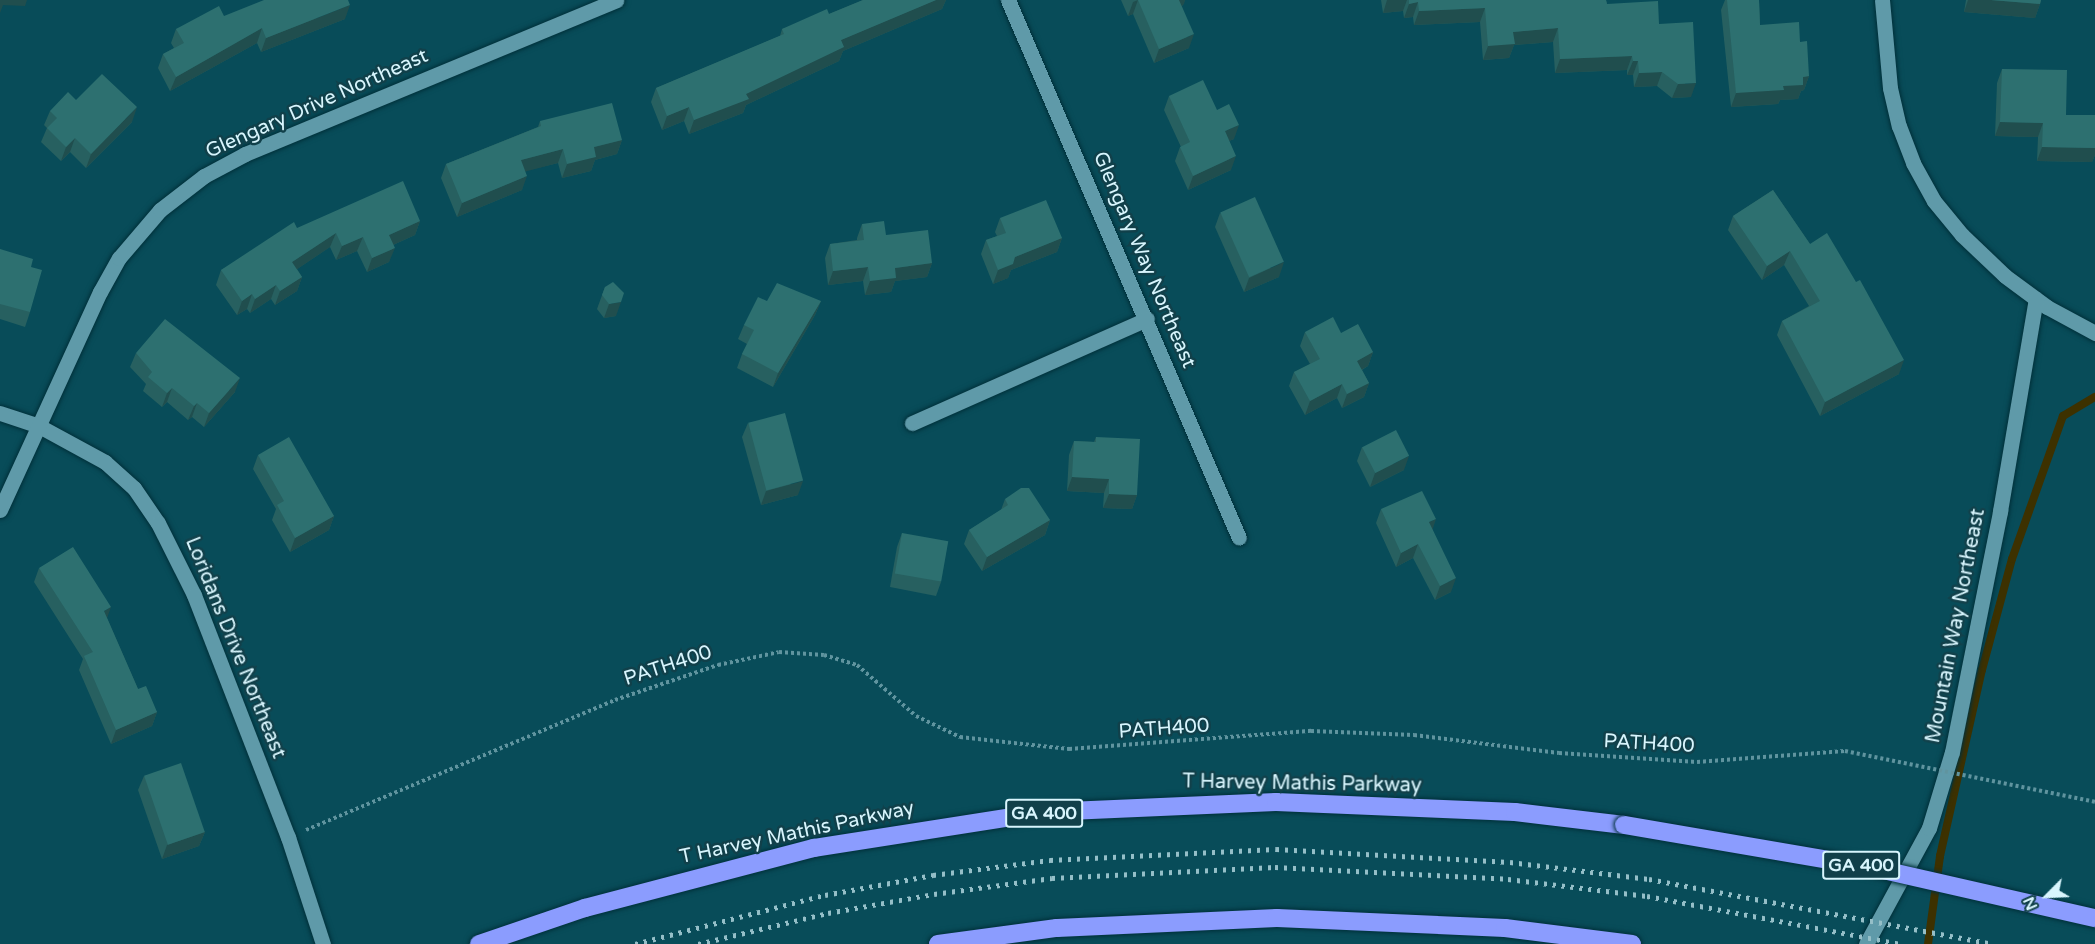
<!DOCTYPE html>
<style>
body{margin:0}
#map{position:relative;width:2095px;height:944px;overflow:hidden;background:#084c59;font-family:"Varela Round",sans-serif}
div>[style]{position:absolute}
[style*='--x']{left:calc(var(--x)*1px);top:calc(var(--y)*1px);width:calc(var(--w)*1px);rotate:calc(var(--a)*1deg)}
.stream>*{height:8px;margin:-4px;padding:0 4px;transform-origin:4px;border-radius:4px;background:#3d3100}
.path>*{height:4px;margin-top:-2px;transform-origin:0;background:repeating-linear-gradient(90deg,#60949f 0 3px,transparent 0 6px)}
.roads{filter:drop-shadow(0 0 2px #00303a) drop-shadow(0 0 2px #00303a)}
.minor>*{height:15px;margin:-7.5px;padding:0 7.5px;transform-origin:7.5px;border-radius:7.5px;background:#5f9aa9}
.highway>*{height:18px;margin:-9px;padding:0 9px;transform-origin:9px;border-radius:9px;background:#8b9cfe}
.rail>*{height:4.5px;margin-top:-2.25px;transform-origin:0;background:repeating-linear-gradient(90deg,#95bfc8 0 3px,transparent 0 9px)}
.path-bridge>*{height:4px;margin-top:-2px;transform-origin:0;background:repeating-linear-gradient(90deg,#60949f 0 3px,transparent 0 6px)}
.bridges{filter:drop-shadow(0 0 2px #00303a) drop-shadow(0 0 2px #00303a)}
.highway-bridge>*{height:18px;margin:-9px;padding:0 9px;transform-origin:9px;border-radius:9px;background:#8b9cfe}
.wall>*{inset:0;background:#276060}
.shaded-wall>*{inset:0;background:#204e4e}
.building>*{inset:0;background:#2d7070;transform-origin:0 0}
span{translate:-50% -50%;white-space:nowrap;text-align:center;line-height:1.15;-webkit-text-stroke:5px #11404a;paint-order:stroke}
.shield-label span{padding:2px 4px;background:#11404a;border:2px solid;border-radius:4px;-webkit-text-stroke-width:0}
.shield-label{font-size:18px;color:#d8f5fd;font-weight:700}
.street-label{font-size:20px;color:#d8f5fd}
.north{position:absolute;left:2017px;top:866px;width:60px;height:60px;-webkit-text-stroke:4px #11404a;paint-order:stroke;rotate:246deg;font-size:16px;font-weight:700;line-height:24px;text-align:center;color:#d8f5fd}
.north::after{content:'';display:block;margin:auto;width:21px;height:27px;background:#d8f5fd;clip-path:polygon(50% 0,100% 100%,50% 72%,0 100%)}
</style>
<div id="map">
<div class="stream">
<div style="--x:1928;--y:944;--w:89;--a:-82.2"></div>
<div style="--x:1940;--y:856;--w:191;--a:-77.3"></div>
<div style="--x:1982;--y:670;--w:115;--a:-74.9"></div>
<div style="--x:2012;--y:559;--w:152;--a:-70.4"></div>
<div style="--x:2063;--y:416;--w:37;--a:-31"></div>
</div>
<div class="path">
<div style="--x:306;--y:830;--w:335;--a:-22.8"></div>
<div style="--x:615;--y:700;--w:109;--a:-18.8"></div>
<div style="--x:718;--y:665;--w:62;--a:-12"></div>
<div style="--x:779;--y:652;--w:45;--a:3.8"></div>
<div style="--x:824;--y:655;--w:34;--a:17"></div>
<div style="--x:857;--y:665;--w:78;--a:40.8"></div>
<div style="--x:916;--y:716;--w:49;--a:25.5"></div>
<div style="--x:960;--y:737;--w:110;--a:6.3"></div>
<div style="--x:1069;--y:749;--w:243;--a:-4.3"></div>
<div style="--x:1311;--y:731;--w:103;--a:2.2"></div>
<div style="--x:1414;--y:735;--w:146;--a:7.1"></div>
<div style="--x:1559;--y:753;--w:138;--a:3.7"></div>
<div style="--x:1697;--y:762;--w:148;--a:-4.3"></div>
</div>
<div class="roads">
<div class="minor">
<div style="--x:1008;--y:0;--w:585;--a:66.76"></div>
<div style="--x:1882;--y:0;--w:88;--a:84.8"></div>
<div style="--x:1890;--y:88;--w:39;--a:77"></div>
<div style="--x:1899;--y:126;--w:40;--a:69"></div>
<div style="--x:1913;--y:163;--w:43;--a:61.1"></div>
<div style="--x:1934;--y:201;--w:44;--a:50.5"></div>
<div style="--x:1962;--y:235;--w:59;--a:43.6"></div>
<div style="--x:2005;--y:276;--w:52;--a:36.4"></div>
<div style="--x:2047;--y:307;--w:55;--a:28.4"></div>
<div style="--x:0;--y:413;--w:41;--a:18.4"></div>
<div style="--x:39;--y:426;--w:75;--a:28.6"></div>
<div style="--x:105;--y:462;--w:39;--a:42"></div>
<div style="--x:134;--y:488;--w:42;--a:55.6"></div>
<div style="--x:158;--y:523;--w:80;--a:63.4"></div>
<div style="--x:194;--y:595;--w:260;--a:68.8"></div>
<div style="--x:288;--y:837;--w:113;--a:71.9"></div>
<div style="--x:912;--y:423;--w:257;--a:-23.9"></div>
<div style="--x:0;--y:510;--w:240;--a:-65.4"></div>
<div style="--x:100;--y:292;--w:39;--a:-61"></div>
<div style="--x:119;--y:258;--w:63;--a:-49.5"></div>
<div style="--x:160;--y:210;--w:56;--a:-37.7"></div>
<div style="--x:204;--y:176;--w:47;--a:-28.2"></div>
<div style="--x:245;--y:154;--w:402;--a:-22.5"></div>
<div style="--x:1866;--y:944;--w:132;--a:-61.5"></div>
<div style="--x:1929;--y:828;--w:79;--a:-73.2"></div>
<div style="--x:1952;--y:752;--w:246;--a:-78.7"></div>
<div style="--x:2000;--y:511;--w:215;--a:-80.4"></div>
</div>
<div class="highway">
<div style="--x:479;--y:944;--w:112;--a:-18.8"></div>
<div style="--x:585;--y:908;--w:237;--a:-14.7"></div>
<div style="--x:814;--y:848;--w:234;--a:-8.9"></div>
<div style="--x:1045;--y:812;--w:231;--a:-2.5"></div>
<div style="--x:1276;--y:802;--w:239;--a:2.4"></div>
<div style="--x:1515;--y:812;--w:110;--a:6.8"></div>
<div style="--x:938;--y:944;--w:120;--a:-7.7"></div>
<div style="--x:1057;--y:928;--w:220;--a:-2.6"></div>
<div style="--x:1277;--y:918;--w:228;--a:2.5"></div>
<div style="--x:1505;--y:928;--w:128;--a:7.2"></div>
</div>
</div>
<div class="rail">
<div style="--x:635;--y:944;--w:196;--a:-14.5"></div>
<div style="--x:825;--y:895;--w:110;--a:-10.5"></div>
<div style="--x:933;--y:875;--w:118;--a:-7.3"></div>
<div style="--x:1050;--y:860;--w:226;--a:-2.8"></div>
<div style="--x:1276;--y:849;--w:234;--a:3.2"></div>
<div style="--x:1510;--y:862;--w:140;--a:7"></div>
<div style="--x:1649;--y:879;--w:349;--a:10.7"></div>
<div style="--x:698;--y:944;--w:134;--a:-13.4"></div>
<div style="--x:828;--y:913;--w:108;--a:-10.2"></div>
<div style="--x:934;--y:894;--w:119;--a:-7.7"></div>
<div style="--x:1052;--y:878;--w:223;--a:-2.8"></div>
<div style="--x:1275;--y:867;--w:233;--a:2.9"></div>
<div style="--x:1508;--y:879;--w:140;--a:7"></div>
<div style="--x:1647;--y:896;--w:258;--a:10.7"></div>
</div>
<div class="path-bridge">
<div style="--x:1845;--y:751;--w:255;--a:11.5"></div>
</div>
<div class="bridges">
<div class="highway-bridge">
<div style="--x:1624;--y:825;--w:250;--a:9.7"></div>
<div style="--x:1870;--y:867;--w:231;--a:12.8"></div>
</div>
</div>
<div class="wall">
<div style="clip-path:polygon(863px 0,946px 0,942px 9px,843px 51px,839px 61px,746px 105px,743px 113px,689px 134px,684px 121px,662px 130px,651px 102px,656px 88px,780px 36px,782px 29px,829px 14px)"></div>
<div style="clip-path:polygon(1121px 0,1185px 0,1182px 6px,1189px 48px,1154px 63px,1133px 14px,1128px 16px)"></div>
<div style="clip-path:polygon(1381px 0,1606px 0,1607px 4px,1659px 24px,1691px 97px,1672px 98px,1657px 86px,1634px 87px,1633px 75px,1627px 75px,1627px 70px,1555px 73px,1553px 42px,1514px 45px,1509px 58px,1483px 60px,1480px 22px,1414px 25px,1413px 17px,1404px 18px,1403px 11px,1383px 13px)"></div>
<div style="clip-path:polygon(1725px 0,1759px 0,1760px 25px,1800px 42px,1809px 76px,1804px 90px,1801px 91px,1798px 99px,1780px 100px,1778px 104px,1731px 107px,1721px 10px)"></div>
<div style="clip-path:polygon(1966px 0,2041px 0,2040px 4px,2035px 18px,1964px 12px)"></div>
<div style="clip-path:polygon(224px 16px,345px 19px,261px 52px,257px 43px,170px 91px,158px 68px,163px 54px,174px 48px,171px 43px,176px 29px)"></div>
<div style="clip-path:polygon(2002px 69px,2066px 115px,2095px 115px,2095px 155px,2092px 162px,2037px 161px,2038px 137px,1995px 136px,1997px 83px)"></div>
<div style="clip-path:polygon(1169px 96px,1217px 110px,1234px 139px,1229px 141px,1231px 170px,1188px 190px,1175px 161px,1180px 147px,1181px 147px,1164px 110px)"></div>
<div style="clip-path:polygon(76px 100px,132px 122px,86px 168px,70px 152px,61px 161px,41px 142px,47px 128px,44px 125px,50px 111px)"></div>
<div style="clip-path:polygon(540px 121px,622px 140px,617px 154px,595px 160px,591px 171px,562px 178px,558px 163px,525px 171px,522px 190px,457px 217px,441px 178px,446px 164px,538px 127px)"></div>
<div style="clip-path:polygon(1773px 190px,1899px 374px,1820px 416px,1777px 335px,1782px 321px,1809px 306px,1784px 265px,1762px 280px,1728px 230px,1733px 216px)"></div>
<div style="clip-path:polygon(1220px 213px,1279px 277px,1244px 292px,1215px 227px)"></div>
<div style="clip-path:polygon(1000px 218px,1062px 238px,1057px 252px,1011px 270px,1008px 278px,993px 284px,981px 254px,986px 240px,997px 236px,995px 232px)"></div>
<div style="clip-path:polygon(420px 221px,415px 235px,393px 245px,389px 262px,367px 272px,357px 251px,336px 260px,330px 247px,297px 269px,302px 277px,297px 291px,275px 305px,271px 299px,250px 313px,247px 309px,237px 315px,216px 285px,221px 270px,297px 228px)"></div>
<div style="clip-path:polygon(862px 224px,886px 235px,932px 263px,927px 277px,895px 281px,891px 292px,865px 295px,863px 281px,828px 285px,825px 258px,830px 244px,857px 240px,857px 238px)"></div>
<div style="clip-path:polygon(0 249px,31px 267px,30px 312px,25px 327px,0 319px)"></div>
<div style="clip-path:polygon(605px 287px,616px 316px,604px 318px,597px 309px)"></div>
<div style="clip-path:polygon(767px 301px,821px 301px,815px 315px,773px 387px,737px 368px,742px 354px,747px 344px,738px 339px,744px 325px)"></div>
<div style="clip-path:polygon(1305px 332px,1341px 333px,1373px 352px,1368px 366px,1362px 370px,1369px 383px,1364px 397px,1342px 408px,1337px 398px,1305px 415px,1289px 386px,1294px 372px,1310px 364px,1300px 346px)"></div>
<div style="clip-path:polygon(136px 353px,235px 392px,204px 427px,192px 417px,188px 420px,167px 402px,162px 407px,143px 391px,146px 384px,130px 367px)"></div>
<div style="clip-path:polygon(748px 423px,798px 495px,761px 505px,742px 437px)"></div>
<div style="clip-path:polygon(1096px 437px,1137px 495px,1132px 509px,1103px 508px,1104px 493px,1067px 491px,1069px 455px,1074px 441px,1094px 442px)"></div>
<div style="clip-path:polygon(1362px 447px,1404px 470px,1370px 487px,1357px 461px)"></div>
<div style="clip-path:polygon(258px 455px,334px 516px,329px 530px,290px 552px,272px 520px,276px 509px,253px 469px)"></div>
<div style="clip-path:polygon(1005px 499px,1050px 520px,1045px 535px,982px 571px,964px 544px,969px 530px,1001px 510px)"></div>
<div style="clip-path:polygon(1381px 509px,1432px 529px,1451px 592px,1435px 600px,1413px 558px,1396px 567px,1376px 523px)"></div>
<div style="clip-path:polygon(902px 533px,941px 582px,936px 596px,890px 587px,897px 547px)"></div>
<div style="clip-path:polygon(39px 568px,107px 618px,138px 689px,157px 712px,152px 726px,111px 744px,79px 670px,83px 659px,34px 582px)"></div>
<div style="clip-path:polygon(144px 776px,205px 832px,199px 846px,162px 859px,138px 790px)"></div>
</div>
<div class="shaded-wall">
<div style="clip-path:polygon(0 0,27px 0,25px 6px,3px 5px,0 13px)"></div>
<div style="clip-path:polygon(936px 0,946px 0,942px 9px,843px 51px,839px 61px,746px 105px,743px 113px,689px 134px,694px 120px,746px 94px,841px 40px)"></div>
<div style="clip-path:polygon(1138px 0,1133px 14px,1128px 16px,1133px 2px)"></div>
<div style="clip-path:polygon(1179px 0,1185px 0,1184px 4px,1174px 14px)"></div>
<div style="clip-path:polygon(1387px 0,1407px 0,1403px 11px,1383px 13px)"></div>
<div style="clip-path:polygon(1968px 0,1991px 0,2040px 4px,2035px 18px,1964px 12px)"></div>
<div style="clip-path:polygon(1418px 2px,1413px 17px,1404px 18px,1409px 4px)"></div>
<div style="clip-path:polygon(350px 5px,345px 19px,261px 52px,266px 38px)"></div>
<div style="clip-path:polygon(1485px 8px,1480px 22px,1414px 25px,1419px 11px)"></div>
<div style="clip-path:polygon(262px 28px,257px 43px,170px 91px,176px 77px)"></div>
<div style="clip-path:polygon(1558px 28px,1553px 42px,1514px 45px,1509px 58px,1483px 60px,1488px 46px,1513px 32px)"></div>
<div style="clip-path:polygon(1194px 34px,1189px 48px,1154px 63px,1159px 49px)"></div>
<div style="clip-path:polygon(1632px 56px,1627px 70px,1555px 73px,1560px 59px)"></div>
<div style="clip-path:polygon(1633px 61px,1638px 61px,1633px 75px,1627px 75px)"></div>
<div style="clip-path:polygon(1662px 72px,1657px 86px,1634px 87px,1639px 73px)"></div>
<div style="clip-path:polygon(1809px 76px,1804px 90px,1801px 91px,1798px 99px,1780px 100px,1778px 104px,1731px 107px,1736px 93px,1803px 77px)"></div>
<div style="clip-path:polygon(1696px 83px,1691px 97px,1672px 98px,1678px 84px)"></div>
<div style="clip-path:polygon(137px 107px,132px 122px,86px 168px,91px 154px)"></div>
<div style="clip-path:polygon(689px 107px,684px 121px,662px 130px,667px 116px)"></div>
<div style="clip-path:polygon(2000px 122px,2043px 123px,2038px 137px,1995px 136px)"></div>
<div style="clip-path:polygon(1239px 125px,1234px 139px,1220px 145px,1225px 131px)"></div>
<div style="clip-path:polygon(75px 138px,70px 152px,61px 161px,66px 147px)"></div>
<div style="clip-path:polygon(622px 140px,617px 154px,595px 160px,591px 171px,562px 178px,567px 164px,594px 147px)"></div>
<div style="clip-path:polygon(2042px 147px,2095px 148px,2095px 155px,2092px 162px,2037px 161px)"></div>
<div style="clip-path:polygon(563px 149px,558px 163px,516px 174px,521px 160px)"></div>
<div style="clip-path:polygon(1236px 156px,1231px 170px,1188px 190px,1193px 176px)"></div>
<div style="clip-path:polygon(527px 176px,522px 190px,457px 217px,462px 203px)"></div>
<div style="clip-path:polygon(420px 221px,415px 235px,384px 249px,389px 235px)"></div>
<div style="clip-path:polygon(336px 233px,330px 247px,287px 276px,292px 262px)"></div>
<div style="clip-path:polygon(363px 237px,357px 251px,336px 260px,342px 246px)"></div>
<div style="clip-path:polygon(1062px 238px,1057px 252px,1011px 270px,1008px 278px,993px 284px,998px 270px,1015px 257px)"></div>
<div style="clip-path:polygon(395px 248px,389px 262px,367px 272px,372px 258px)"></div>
<div style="clip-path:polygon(1790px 251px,1784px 265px,1762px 280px,1767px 266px)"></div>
<div style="clip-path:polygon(1284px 262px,1279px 277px,1244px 292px,1249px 278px)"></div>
<div style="clip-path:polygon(932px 263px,927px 277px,895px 281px,891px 292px,865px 295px,870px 281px,895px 268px)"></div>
<div style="clip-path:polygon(868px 267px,863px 281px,828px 285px,833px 271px)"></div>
<div style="clip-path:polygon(302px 277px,297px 291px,275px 305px,280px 291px)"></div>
<div style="clip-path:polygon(276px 285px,271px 299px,250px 313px,255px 299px)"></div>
<div style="clip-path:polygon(252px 294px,247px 309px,237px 315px,242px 301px)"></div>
<div style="clip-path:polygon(821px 301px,815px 315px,773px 387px,778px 373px)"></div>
<div style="clip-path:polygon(621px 302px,616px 316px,604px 318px,609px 304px)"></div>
<div style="clip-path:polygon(1373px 352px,1368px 366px,1352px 375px,1357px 361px)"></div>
<div style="clip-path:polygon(1904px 360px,1899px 374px,1820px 416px,1825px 402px)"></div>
<div style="clip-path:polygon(240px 378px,235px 392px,204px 427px,209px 413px)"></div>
<div style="clip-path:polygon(1369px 383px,1364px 397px,1342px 408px,1347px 394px)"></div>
<div style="clip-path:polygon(1342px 384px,1337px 398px,1305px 415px,1310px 401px)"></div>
<div style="clip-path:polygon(172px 388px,167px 402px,162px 407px,167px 393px)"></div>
<div style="clip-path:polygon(197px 403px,192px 417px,188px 420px,194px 406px)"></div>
<div style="clip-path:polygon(1409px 456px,1404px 470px,1370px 487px,1375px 473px)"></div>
<div style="clip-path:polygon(1072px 477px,1109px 479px,1104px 493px,1067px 491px)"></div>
<div style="clip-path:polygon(803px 481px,798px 495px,761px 505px,766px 491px)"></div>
<div style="clip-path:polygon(1109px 494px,1137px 495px,1132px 509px,1103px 508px)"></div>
<div style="clip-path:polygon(334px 516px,329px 530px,290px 552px,295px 538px)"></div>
<div style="clip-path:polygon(1436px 519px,1431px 534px,1429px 522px)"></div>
<div style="clip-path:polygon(1050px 520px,1045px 535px,982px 571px,987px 557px)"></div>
<div style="clip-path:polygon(1418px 544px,1413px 558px,1396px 567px,1401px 553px)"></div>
<div style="clip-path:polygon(1456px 578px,1451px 592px,1435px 600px,1440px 586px)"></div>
<div style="clip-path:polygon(111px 607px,106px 621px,104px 611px)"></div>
<div style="clip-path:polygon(157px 712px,152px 726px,111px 744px,116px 730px)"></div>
<div style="clip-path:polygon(205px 832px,199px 846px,162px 859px,167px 845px)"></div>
</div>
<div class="building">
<div style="clip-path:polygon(264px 0,348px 0,350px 5px,266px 38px,262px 28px,176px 77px,163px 54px,184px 43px,176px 29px,219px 6px,224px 16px)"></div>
<div style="clip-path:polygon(863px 0,936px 0,841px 40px,844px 47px,746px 94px,749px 99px,694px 120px,689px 107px,667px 116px,656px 88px,784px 34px,782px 29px,827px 9px,829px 14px)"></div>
<div style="clip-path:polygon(1138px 0,1179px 0,1194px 34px,1159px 49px)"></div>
<div style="clip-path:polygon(1409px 0,1606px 0,1607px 4px,1658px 1px,1659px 24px,1693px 22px,1696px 83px,1678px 84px,1662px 72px,1639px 73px,1638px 61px,1633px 61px,1632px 56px,1560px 59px,1558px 28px,1513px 32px,1515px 44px,1488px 46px,1485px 8px,1419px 11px,1418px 2px,1409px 4px)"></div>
<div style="clip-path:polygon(1727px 0,1759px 0,1760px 25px,1799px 22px,1800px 42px,1807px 41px,1809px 76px,1803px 77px,1803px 85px,1783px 86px,1784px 90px,1736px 93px)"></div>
<div style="clip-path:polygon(1991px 0,2041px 0,2040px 4px)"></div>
<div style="clip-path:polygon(2002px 69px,2067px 70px,2066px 115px,2095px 115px,2095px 148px,2042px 147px,2043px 123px,2000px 122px)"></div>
<div style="clip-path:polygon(102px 74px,137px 107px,91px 154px,75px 138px,66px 147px,47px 128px,57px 118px,50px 111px,68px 92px,76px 100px)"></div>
<div style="clip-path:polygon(1203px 80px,1217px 110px,1229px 104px,1239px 125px,1225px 131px,1236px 156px,1193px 176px,1180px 147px,1190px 142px,1169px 96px)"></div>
<div style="clip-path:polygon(612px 103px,622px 140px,594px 147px,596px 157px,567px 164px,563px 149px,521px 160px,527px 176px,462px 203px,446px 164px,541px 126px,540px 121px)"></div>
<div style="clip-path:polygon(403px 181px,420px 221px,389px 235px,395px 248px,372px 258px,363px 237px,342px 246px,336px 233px,292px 262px,302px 277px,280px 291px,276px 285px,255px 299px,252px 294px,242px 301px,221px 270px,294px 222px,297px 228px)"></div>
<div style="clip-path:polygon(1773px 190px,1810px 244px,1827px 233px,1856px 282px,1860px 280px,1904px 360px,1825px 402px,1782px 321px,1820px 301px,1790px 251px,1767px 266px,1733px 216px)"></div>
<div style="left:1255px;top:197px;width:71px;height:38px;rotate:66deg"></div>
<div style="clip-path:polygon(1046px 200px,1062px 238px,1015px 257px,1013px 264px,998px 270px,986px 240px,1006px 233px,1000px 218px)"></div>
<div style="clip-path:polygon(884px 221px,886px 235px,928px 230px,932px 263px,895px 268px,896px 278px,870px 281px,868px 267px,833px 271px,830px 244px,864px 240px,862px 224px)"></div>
<div style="clip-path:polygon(0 249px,33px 259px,31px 267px,42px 270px,30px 312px,0 304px)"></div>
<div style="clip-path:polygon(613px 282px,624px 293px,621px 302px,609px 304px,602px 295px,605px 287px)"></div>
<div style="clip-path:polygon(777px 283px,821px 301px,778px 373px,742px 354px,754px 330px,744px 325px,758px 297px,767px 301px)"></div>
<div style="clip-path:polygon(1333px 317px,1341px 333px,1358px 324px,1373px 352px,1357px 361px,1369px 383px,1347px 394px,1342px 384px,1310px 401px,1294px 372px,1320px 359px,1305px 332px)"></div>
<div style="clip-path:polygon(165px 319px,240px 378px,209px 413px,197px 403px,194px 406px,172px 388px,167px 393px,148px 377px,152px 372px,136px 353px)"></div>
<div style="left:785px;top:413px;width:70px;height:38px;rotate:75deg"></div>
<div style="left:1396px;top:430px;width:29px;height:38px;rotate:63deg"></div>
<div style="clip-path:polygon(289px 437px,334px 516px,295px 538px,277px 505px,284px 501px,258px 455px)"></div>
<div style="clip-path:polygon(1096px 437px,1140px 439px,1137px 495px,1109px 494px,1109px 479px,1072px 477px,1074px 441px,1096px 442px)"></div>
<div style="clip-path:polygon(1021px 488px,1029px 488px,1050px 520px,987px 557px,969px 530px,1008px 505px,1005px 499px)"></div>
<div style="clip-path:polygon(1422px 491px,1436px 519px,1429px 522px,1456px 578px,1440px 586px,1418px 544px,1401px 553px,1381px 509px)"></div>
<div style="left:902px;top:533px;width:47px;height:41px;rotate:10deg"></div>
<div style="clip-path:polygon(73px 547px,111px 607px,104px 611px,138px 689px,146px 686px,157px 712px,116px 730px,84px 656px,93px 652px,39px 568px)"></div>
<div style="left:181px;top:763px;width:73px;height:39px;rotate:71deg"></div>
</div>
<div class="shield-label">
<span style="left:1044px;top:813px">GA 400</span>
<span style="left:1861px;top:865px">GA 400</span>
</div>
<div class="street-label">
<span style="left:317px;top:104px;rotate:-24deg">Glengary Drive Northeast</span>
<span style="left:1144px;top:260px;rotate:67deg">Glengary Way Northeast</span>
<span style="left:1956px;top:626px;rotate:-79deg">Mountain Way Northeast</span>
<span style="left:235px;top:648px;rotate:68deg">Loridans Drive Northeast</span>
<span style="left:668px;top:666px;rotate:-18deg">PATH400</span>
<span style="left:1164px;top:729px;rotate:-4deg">PATH400</span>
<span style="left:1649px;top:744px;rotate:3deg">PATH400</span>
<span style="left:1302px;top:784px;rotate:1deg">T Harvey Mathis Parkway</span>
<span style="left:797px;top:833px;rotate:-12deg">T Harvey Mathis Parkway</span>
</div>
<div class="north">N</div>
</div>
